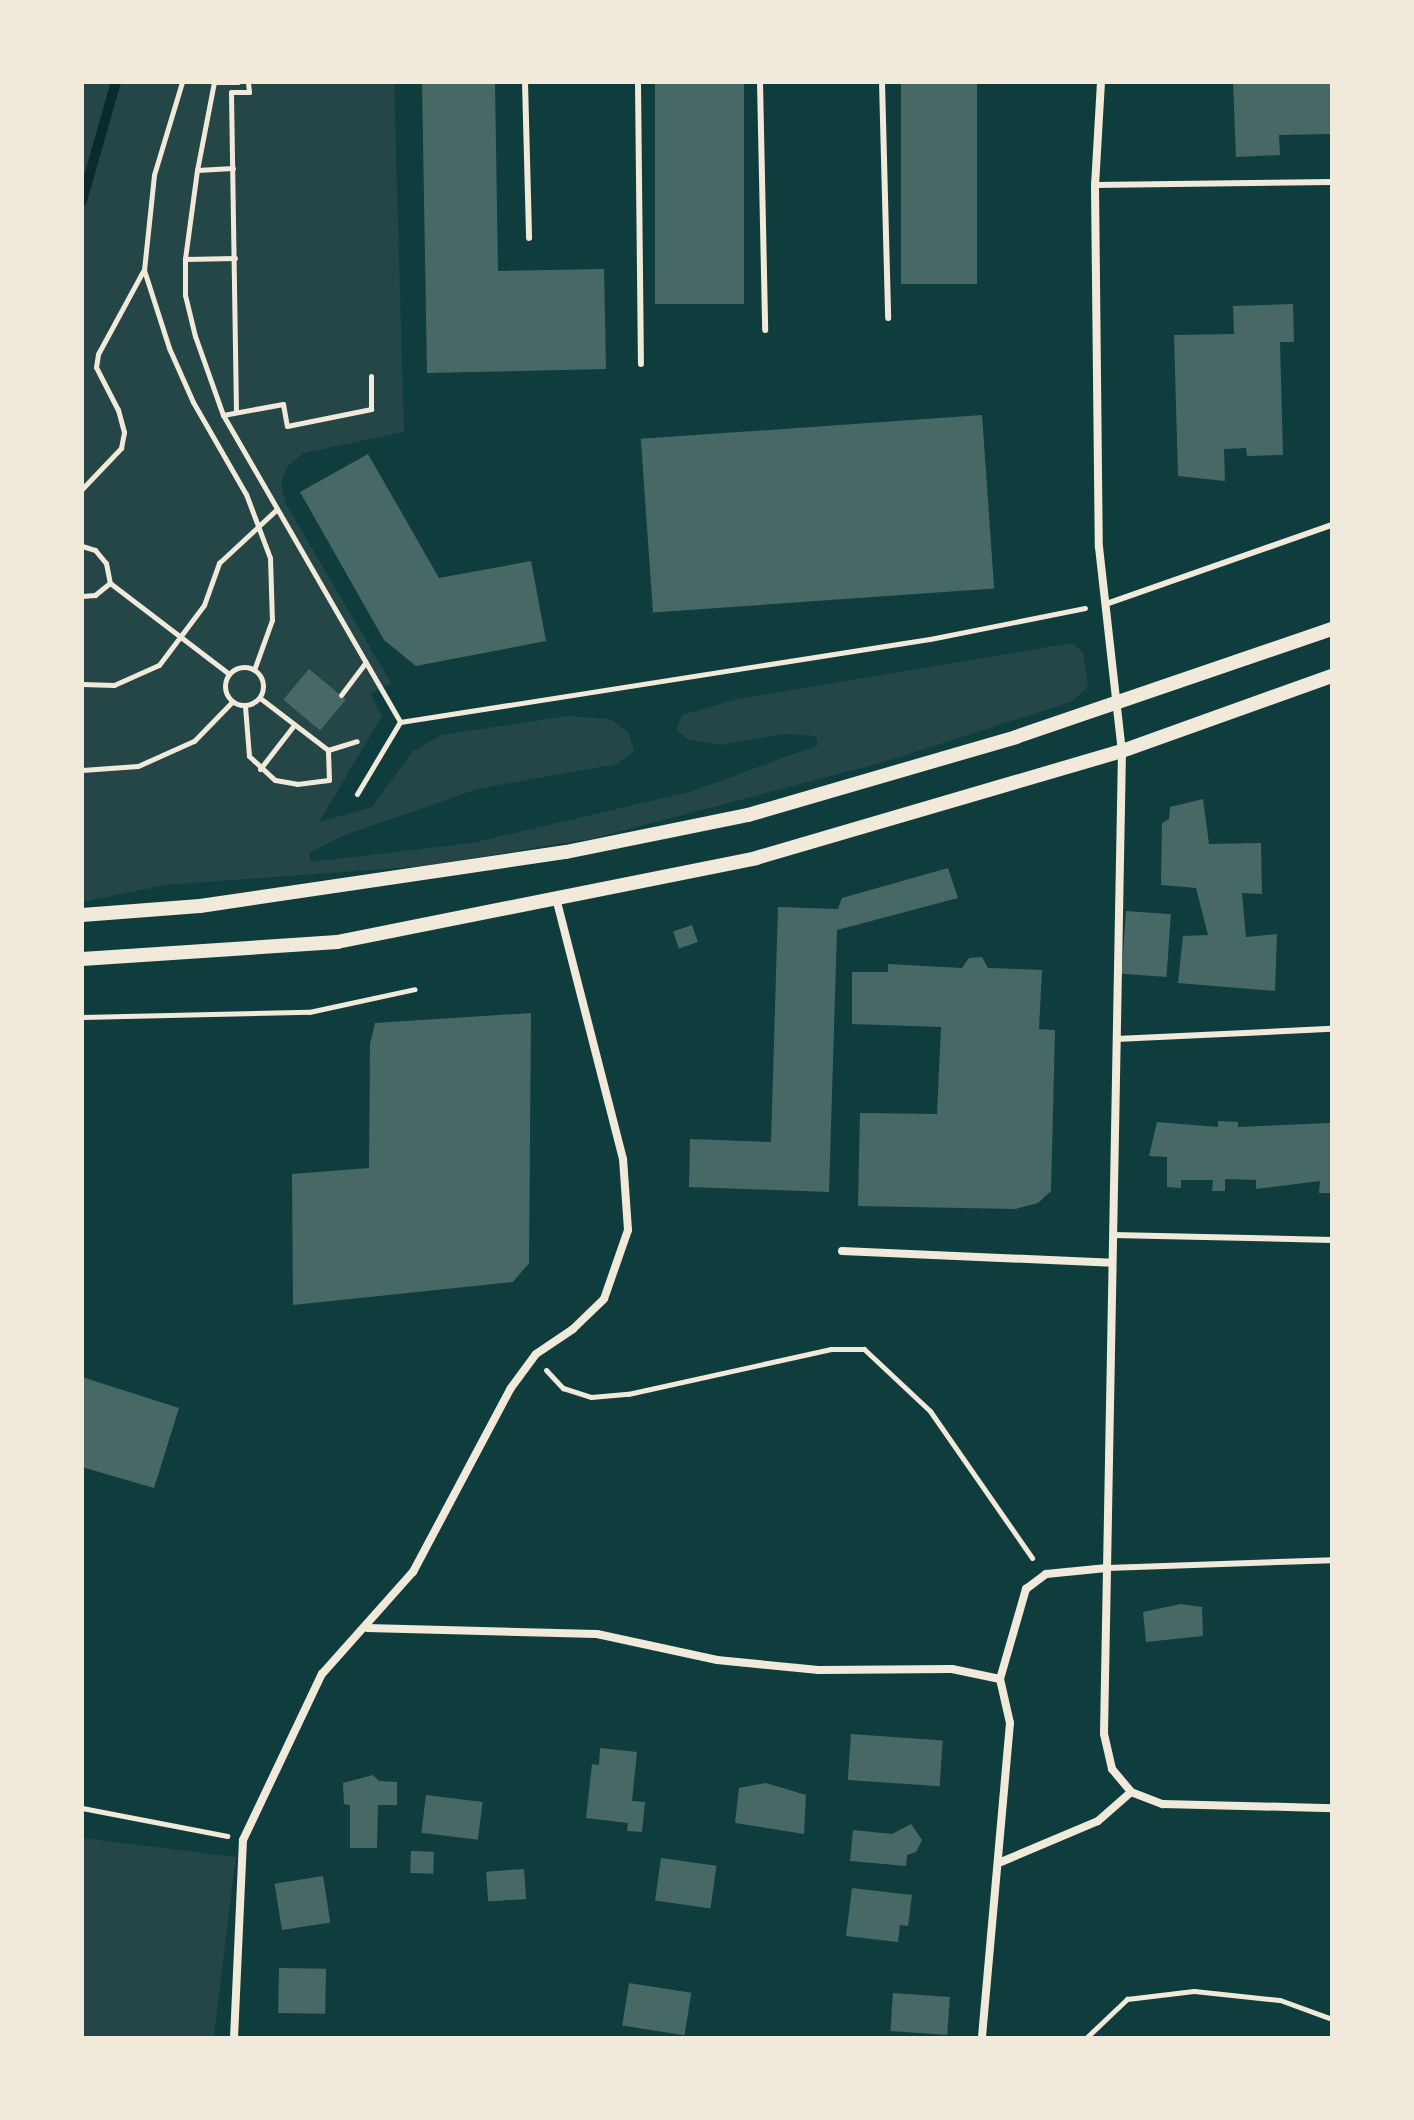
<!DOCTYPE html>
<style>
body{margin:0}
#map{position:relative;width:1414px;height:2120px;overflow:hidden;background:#0f3d3e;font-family:"Noto Sans",sans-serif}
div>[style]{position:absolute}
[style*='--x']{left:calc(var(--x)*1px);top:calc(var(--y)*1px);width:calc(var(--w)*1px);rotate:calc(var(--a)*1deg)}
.green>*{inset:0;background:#244646;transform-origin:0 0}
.stream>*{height:10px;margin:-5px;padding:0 5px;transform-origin:5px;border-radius:5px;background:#0a2a2b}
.building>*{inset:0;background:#486865;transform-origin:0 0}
.path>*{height:5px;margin:-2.5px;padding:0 2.5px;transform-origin:2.5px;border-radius:2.5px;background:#f1e9da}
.path>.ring{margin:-2.5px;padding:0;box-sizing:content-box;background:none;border:5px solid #f1e9da;border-radius:50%}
.service>*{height:6px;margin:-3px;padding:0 3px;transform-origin:3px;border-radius:3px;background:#f1e9da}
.minor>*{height:8px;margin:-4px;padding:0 4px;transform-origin:4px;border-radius:4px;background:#f1e9da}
.tertiary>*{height:14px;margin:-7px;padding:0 7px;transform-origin:7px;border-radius:7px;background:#f1e9da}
span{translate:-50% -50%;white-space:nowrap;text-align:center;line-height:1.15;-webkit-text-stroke:8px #f1e9da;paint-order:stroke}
.frame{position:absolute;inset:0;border:84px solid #f1e9da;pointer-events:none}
</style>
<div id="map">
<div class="green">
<div style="clip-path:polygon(82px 82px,394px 82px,404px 432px,303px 453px,287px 467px,281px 483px,286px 504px,391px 683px,370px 694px,382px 716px,319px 822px,372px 807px,412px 752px,441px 735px,568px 716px,610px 719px,629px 733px,634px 751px,617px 764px,477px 789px,340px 837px,309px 853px,311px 862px,472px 843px,693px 791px,818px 745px,816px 736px,784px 734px,721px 745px,689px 740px,676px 730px,682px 715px,738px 699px,1071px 643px,1083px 652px,1088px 687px,1073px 701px,884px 762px,595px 838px,425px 866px,165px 885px,82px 902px)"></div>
<div style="left:82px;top:1838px;width:155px;height:200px;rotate:7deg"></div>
</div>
<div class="stream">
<div style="--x:82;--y:201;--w:124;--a:-74.1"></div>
</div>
<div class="building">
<div style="clip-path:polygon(422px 82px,495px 82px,498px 271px,604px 269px,606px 369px,427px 373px)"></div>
<div style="left:655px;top:82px;width:89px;height:222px"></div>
<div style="left:901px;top:82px;width:76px;height:202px"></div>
<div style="clip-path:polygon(1233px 82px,1332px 82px,1332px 134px,1279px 135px,1280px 155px,1236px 157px)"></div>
<div style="clip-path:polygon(1293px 304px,1294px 342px,1280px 342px,1283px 455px,1247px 456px,1246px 448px,1224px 449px,1225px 481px,1178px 476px,1174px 335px,1234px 334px,1233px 306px)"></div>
<div style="left:982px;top:415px;width:174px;height:342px;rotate:86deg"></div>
<div style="clip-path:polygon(368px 454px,439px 578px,531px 561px,546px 641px,416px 666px,384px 640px,300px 492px)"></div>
<div style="left:309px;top:669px;width:48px;height:40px;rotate:40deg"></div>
<div style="clip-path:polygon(1203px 799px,1209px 844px,1261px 843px,1262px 894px,1242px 893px,1246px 937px,1277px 934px,1275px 991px,1178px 983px,1183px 936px,1208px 935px,1196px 888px,1161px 885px,1162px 823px,1169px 819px,1170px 807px)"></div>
<div style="clip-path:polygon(948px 868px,958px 898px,837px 930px,829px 1192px,689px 1187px,690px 1139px,771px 1142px,778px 907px,838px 909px,842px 898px)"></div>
<div style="left:1126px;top:911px;width:45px;height:63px;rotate:4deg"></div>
<div style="left:692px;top:925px;width:18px;height:20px;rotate:71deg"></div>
<div style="clip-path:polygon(982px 957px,988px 968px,1042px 970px,1039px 1029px,1055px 1030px,1051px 1191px,1038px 1203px,1015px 1209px,858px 1206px,860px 1113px,937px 1114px,941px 1027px,852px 1024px,852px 972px,888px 972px,888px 964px,962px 968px,969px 958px)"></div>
<div style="clip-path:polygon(531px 1013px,529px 1263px,513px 1282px,293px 1305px,292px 1174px,369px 1168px,370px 1044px,375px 1023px)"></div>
<div style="clip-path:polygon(1218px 1121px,1238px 1122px,1238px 1127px,1330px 1123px,1332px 1193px,1319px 1193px,1320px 1181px,1256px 1189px,1256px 1180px,1225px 1179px,1225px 1191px,1212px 1191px,1213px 1180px,1181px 1180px,1181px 1188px,1167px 1187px,1167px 1157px,1149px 1156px,1157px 1122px,1218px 1127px)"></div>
<div style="clip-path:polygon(82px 1377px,179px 1408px,154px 1488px,82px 1467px)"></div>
<div style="clip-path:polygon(1181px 1604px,1202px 1607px,1203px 1636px,1146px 1642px,1143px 1612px)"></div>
<div style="left:851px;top:1734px;width:92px;height:46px;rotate:4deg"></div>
<div style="clip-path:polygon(600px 1748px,637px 1752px,632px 1801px,645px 1802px,642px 1832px,627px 1831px,628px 1823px,586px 1818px,592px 1764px,599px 1765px)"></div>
<div style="clip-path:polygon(373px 1775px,379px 1781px,397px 1782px,397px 1805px,378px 1805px,377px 1848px,350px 1848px,350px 1805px,344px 1804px,343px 1783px)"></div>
<div style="clip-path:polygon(766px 1783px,806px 1795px,804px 1834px,735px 1823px,739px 1788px)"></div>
<div style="left:426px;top:1795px;width:57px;height:38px;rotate:7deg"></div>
<div style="clip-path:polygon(911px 1824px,922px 1840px,916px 1852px,907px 1855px,906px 1866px,850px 1861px,853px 1830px,892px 1834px)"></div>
<div style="left:411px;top:1851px;width:23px;height:22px;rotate:2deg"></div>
<div style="left:661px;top:1858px;width:56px;height:43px;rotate:8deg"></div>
<div style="left:524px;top:1869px;width:30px;height:38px;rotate:86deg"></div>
<div style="left:323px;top:1876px;width:47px;height:49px;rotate:81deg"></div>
<div style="clip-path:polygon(852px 1888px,912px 1895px,908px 1926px,900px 1925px,898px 1942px,846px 1936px)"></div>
<div style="left:279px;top:1968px;width:47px;height:45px;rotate:1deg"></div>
<div style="left:629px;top:1983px;width:63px;height:43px;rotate:9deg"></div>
<div style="left:893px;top:1993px;width:57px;height:38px;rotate:4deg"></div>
</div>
<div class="path">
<div style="--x:182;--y:82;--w:97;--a:106.8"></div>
<div style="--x:154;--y:175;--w:96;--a:96"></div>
<div style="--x:144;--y:270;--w:82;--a:72.2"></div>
<div style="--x:169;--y:348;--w:59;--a:66"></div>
<div style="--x:193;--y:402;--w:106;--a:60.1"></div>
<div style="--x:246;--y:494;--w:68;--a:69.4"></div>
<div style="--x:270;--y:558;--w:62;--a:88.2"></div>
<div style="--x:272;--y:620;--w:53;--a:109.8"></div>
<div style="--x:238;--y:82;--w:24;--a:180"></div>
<div style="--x:214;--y:82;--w:90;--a:100.9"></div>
<div style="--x:197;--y:170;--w:90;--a:97.7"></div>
<div style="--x:185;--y:259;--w:36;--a:90"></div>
<div style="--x:185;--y:295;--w:42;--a:76.3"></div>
<div style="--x:195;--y:336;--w:84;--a:70.5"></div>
<div style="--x:223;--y:415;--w:354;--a:60"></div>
<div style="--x:197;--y:170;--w:36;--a:-3"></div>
<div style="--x:185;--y:259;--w:50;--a:-1.1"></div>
<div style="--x:236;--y:412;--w:320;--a:-90.9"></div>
<div style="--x:231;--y:92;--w:18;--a:0"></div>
<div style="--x:249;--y:92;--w:10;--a:-96"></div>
<div style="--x:223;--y:415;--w:61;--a:-10.4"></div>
<div style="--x:283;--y:404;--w:22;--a:80"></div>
<div style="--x:287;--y:426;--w:86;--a:-11.4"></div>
<div style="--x:371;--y:409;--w:33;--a:-90"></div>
<div style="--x:82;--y:489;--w:57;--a:-46.4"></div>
<div style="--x:121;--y:448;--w:16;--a:-79"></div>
<div style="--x:124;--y:432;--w:23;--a:-105"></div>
<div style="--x:118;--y:410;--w:48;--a:-117.1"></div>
<div style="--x:96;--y:367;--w:13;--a:-81"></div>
<div style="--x:98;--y:354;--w:94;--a:-61.5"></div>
<div style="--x:82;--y:546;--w:14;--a:17"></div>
<div style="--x:95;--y:550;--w:17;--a:50"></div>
<div style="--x:106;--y:563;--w:20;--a:79"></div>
<div style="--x:110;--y:583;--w:150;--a:37.4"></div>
<div style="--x:82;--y:596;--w:13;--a:-4"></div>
<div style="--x:95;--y:595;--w:19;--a:-39"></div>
<div class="ring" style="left:225px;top:667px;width:33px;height:33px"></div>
<div style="--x:82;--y:684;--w:32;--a:2"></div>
<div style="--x:114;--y:685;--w:49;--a:-24"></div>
<div style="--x:159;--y:665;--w:75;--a:-53.1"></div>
<div style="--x:204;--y:605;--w:45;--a:-70.3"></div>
<div style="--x:219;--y:563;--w:78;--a:-42.9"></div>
<div style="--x:341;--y:695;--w:41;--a:-52.9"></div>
<div style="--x:260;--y:698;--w:86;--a:37.4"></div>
<div style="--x:245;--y:706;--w:50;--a:85.4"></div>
<div style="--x:249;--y:756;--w:35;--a:43"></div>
<div style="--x:275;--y:780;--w:22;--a:10"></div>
<div style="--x:297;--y:784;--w:32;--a:-7"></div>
<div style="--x:329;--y:780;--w:30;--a:-92"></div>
<div style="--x:328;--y:750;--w:30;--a:-17"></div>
<div style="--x:260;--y:769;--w:56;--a:-52.3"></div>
<div style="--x:82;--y:770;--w:56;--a:-4.1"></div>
<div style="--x:138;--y:766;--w:61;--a:-24.1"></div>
<div style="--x:194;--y:741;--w:54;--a:-45.7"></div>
<div style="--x:357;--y:794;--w:84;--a:-59.2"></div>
<div style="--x:400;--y:722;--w:536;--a:-8.9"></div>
<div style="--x:930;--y:639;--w:158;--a:-11.3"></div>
<div style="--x:82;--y:1017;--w:227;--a:-1.3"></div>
<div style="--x:309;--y:1012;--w:108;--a:-12.2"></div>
<div style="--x:546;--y:1370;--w:25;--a:47"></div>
<div style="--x:563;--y:1388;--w:29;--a:18"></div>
<div style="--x:591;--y:1397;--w:37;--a:-5"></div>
<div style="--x:628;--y:1394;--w:208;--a:-12.5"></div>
<div style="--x:831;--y:1349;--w:33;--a:0"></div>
<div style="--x:864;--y:1349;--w:91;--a:43.2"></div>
<div style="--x:930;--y:1411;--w:179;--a:55.2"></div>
<div style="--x:82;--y:1808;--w:148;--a:10.9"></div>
<div style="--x:1086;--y:2038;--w:57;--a:-43.6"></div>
<div style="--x:1127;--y:1999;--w:67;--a:-6.8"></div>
<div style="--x:1194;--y:1991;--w:86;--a:6"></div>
<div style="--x:1280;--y:2000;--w:55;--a:20.1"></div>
</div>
<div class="service">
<div style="--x:525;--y:82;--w:156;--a:88.5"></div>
<div style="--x:638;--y:82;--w:282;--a:89.4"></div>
<div style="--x:760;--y:82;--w:248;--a:88.8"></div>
<div style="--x:882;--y:82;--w:236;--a:88.5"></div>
<div style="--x:1095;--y:185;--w:237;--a:-0.7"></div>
<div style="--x:1106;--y:604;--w:239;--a:-19.3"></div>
<div style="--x:1116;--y:1039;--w:216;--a:-2.7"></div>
<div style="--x:1113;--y:1235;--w:219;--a:1.3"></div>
<div style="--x:1107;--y:1568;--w:225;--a:-2"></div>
</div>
<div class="minor">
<div style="--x:1101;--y:82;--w:103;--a:93.3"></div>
<div style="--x:1095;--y:185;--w:362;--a:89.4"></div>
<div style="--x:1099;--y:547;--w:205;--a:83.6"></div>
<div style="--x:1122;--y:751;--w:983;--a:91.05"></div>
<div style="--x:1104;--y:1734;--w:36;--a:77"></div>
<div style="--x:1112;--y:1769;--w:30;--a:50"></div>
<div style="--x:1131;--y:1792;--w:34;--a:21"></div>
<div style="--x:1163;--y:1804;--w:169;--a:1.4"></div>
<div style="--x:842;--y:1251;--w:270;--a:2.5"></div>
<div style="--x:367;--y:1628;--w:230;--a:1.5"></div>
<div style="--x:597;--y:1634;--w:123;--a:12.2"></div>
<div style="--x:717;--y:1660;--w:102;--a:5.6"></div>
<div style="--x:819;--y:1670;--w:133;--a:-0.4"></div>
<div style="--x:952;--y:1669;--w:49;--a:11.8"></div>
<div style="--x:1000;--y:1679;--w:45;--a:77.2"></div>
<div style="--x:1010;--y:1723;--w:316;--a:95.1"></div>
<div style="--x:1000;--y:1679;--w:94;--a:-73.9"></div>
<div style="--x:1026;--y:1589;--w:25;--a:-37"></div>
<div style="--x:1046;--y:1574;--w:61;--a:-5.6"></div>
<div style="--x:1001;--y:1862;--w:105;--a:-22.9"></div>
<div style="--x:1098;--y:1821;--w:44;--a:-41.3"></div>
<div style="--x:234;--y:2038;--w:198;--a:-87.4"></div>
<div style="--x:243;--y:1840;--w:184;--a:-64.6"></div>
<div style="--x:322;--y:1674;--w:137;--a:-48.3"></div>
<div style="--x:413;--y:1572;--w:208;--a:-62"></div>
<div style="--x:511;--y:1388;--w:42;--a:-53.7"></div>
<div style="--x:536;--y:1354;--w:45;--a:-34"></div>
<div style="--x:573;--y:1329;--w:43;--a:-44.1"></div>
<div style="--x:604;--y:1299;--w:73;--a:-70.8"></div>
<div style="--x:628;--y:1230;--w:71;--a:-94"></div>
<div style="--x:623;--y:1159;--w:265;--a:-104.4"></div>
</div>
<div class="tertiary">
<div style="--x:82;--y:915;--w:118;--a:-4.4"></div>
<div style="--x:200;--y:906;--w:370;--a:-8.4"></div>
<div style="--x:566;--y:852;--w:186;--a:-11.5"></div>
<div style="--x:748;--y:815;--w:279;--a:-16.2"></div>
<div style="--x:1016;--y:737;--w:334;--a:-18.9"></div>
<div style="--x:82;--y:959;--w:256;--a:-3.8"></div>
<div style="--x:337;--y:942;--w:427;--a:-11.3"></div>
<div style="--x:756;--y:858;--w:381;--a:-16.3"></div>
<div style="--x:1122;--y:751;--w:223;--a:-19.7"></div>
</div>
<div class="frame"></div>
</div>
